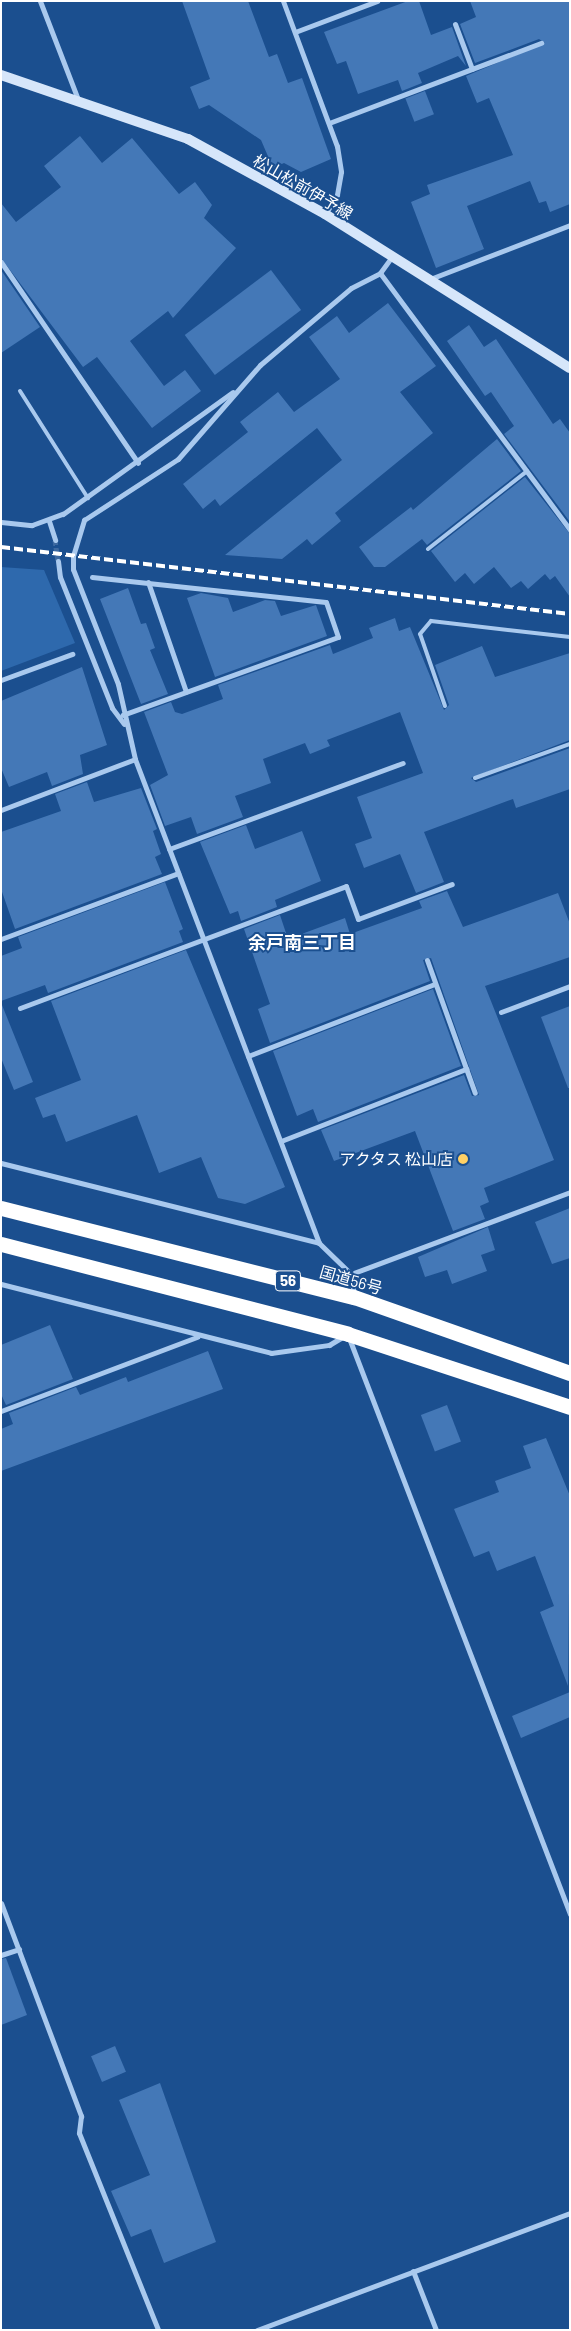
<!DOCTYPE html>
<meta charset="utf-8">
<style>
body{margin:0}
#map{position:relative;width:571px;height:2331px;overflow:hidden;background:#1b4f8f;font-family:Barlow,"Noto Sans JP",sans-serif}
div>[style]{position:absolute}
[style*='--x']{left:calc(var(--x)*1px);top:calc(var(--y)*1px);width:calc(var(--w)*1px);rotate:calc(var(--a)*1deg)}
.green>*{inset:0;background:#2e69ad}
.building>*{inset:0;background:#4478b7;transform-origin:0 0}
.street-tunnel>*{height:5px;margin-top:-2.5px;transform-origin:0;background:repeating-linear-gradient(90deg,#3d69a0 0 5px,transparent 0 7.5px)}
.lane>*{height:4px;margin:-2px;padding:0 2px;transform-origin:2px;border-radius:2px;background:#a9c9ee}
.street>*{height:5px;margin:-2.5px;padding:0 2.5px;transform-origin:2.5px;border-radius:2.5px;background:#a9c9ee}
.secondary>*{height:10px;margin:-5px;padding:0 5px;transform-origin:5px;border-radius:5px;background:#d6e6fa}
.highway>*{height:15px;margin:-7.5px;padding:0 7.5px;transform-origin:7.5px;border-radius:7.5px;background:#fff}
.rail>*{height:4px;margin-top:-2px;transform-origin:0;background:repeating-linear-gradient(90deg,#fff 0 9px,transparent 0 13px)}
.dots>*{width:14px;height:14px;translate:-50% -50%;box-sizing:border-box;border:2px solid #1b4f8f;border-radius:50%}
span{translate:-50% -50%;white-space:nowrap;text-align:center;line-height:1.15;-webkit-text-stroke:4px #1b4f8f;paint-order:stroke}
.shield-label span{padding:1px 4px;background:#1b4f8f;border:1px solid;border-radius:4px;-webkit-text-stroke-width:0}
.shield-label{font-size:15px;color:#fff;font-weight:700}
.street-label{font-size:16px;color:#fff}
.poi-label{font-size:16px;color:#fff}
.right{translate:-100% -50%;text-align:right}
.neighbourhood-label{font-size:18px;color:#fff;font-weight:700}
.frame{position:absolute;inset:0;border:2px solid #fff;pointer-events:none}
</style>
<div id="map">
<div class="green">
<div style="clip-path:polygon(1px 567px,44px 570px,75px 643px,1px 671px)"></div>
</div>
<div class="building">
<div style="clip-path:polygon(182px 1px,248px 1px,269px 57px,277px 54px,288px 83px,302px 78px,331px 159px,301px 172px,284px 163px,273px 168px,261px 140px,209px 105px,199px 109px,190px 87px,210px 79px)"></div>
<div style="clip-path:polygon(408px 1px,419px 1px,431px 35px,452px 27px,466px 66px,458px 56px,418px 73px,422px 83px,402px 91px,398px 80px,358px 94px,346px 61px,337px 64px,324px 32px)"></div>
<div style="clip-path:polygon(470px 1px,570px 1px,570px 204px,550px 212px,546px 201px,539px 203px,530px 181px,467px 206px,484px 249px,436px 268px,411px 202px,430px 194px,427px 185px,513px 155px,489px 98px,477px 103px,466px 76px,545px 43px,539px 39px,475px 63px,460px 24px,476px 17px)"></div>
<div style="left:425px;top:91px;width:25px;height:21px;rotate:69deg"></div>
<div style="clip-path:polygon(80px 136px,102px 163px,132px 138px,179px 194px,195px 182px,212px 205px,204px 218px,236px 248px,173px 318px,168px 311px,130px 341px,164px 386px,185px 370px,201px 391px,152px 428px,97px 357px,83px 367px,1px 258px,1px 203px,16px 222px,61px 187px,44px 166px)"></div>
<div style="clip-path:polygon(1px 270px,40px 327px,1px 353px)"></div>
<div style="left:271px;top:270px;width:50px;height:108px;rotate:53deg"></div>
<div style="clip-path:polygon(388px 303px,436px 366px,400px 392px,433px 433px,335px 513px,341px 521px,312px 545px,307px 539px,282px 559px,225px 555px,342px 460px,317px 428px,220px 506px,215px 499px,203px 509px,183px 484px,248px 432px,240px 422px,278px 392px,294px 412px,340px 379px,309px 337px,337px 316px,349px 333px)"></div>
<div style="clip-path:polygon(469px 325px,484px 347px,496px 339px,553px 424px,560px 419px,570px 433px,570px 522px,504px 434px,514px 426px,491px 392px,485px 396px,447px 341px)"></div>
<div style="clip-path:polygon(497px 439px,521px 471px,427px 545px,422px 539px,385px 567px,374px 567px,359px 547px,411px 507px,413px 510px)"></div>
<div style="clip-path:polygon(525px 477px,570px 534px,570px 597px,555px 576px,550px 580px,545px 574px,528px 589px,521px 581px,511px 588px,494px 567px,474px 584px,465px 573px,455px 582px,431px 551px)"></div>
<div style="clip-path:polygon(128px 588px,141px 624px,146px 623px,155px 648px,150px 650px,168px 694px,141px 704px,100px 599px)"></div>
<div style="clip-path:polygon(201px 593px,228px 598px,233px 612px,265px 600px,275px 601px,281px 616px,316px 605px,327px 636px,215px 677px,187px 598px)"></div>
<div style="clip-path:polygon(395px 618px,399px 631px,410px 627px,444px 710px,449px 705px,435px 665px,482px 646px,495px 677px,570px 653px,570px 740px,471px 778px,476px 782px,570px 748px,570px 789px,516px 808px,513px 799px,424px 832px,444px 882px,416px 893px,400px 854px,364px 868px,355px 844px,372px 838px,357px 797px,423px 773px,400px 712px,327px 740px,330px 746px,310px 754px,305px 743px,263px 759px,271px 783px,235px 796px,243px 817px,197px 834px,191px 817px,165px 826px,150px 785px,168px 775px,144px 712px,171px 702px,175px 712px,182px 714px,223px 699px,218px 685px,330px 645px,333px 654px,373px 638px,369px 628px)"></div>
<div style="clip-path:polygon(82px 667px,107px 745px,80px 755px,83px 774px,52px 786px,47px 772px,9px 787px,1px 768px,1px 701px)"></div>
<div style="clip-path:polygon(87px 782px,94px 802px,141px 788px,157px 829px,153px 831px,161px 854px,155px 857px,162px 874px,15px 929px,1px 889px,1px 832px,61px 811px,55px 794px)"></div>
<div style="clip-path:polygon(246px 825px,255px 849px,302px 831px,321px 881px,275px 900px,277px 907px,241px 921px,238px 911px,230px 914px,200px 842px)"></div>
<div style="clip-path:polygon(165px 882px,183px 929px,179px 931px,183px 942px,48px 993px,45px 985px,1px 1001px,1px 956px,22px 948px,18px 937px)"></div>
<div style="clip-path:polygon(447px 891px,463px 927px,558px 893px,570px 924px,570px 957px,485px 986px,554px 1160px,484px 1188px,489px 1202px,480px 1206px,485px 1219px,453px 1231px,415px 1131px,334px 1161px,321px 1130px,464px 1075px,472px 1096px,479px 1095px,431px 958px,423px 960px,430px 981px,270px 1043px,258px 1009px,270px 1004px,244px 929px,280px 915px,288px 939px,345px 918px,350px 934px,422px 908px,419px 901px)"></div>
<div style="clip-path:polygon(186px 950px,285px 1187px,245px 1204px,218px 1198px,201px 1157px,159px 1173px,137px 1115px,66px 1142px,55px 1114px,43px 1118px,35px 1098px,81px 1080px,51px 1001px)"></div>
<div style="clip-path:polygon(433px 989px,461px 1066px,318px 1122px,313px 1109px,297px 1116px,273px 1051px)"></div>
<div style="clip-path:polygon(2px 1005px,33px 1082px,14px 1090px,1px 1058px)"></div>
<div style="clip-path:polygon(570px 1006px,570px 1088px,568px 1088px,541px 1017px)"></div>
<div style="clip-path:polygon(570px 1208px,570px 1258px,552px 1264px,535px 1222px)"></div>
<div style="clip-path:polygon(488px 1227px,495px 1250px,481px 1255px,487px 1271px,452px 1284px,447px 1270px,425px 1277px,418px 1257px)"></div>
<div style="clip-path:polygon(50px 1325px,73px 1379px,6px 1405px,1px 1394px,1px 1345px)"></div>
<div style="clip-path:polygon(208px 1351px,223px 1389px,1px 1471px,1px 1429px,13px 1424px,9px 1413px,76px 1387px,80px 1395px,126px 1377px,128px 1382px)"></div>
<div style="left:447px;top:1405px;width:39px;height:28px;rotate:69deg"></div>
<div style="clip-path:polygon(546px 1438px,570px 1496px,568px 1686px,540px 1612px,554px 1606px,535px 1556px,497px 1571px,489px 1551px,474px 1557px,454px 1509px,499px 1492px,495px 1481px,531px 1468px,523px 1446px)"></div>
<div style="clip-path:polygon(570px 1692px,570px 1717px,521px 1738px,512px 1716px)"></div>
<div style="clip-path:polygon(6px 1958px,27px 2015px,1px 2025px,1px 1959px)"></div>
<div style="left:115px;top:2046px;width:28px;height:26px;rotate:67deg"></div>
<div style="clip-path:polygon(160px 2083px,216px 2242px,164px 2263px,151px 2229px,131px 2237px,111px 2191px,150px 2175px,119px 2100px)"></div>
</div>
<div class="street-tunnel">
<div style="--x:55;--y:540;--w:21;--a:82"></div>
</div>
<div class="lane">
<div style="--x:20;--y:391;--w:127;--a:57.6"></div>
<div style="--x:428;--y:549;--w:126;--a:-38.2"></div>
<div style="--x:445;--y:706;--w:76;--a:-109.1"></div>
<div style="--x:420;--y:634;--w:17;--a:-50"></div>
<div style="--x:431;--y:621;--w:140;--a:6.6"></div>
<div style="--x:475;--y:778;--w:101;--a:-19.7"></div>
</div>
<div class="street">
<div style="--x:40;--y:1;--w:103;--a:68.9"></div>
<div style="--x:283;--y:1;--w:155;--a:69.6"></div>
<div style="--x:337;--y:146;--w:26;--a:81"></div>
<div style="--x:341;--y:172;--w:23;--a:100"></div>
<div style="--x:337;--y:195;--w:22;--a:122"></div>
<div style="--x:455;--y:24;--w:48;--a:69.3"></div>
<div style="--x:295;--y:32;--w:88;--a:-20.7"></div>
<div style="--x:329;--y:123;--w:227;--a:-20.7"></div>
<div style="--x:1;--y:262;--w:243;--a:55.7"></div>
<div style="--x:380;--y:273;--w:320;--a:53.5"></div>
<div style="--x:430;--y:279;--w:150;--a:-21.1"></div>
<div style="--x:49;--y:521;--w:20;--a:72"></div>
<div style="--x:1;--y:522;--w:31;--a:6"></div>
<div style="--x:32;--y:525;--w:33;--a:-20"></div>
<div style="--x:63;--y:514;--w:209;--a:-35.7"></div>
<div style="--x:58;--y:561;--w:16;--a:83"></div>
<div style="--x:60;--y:577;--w:141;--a:68.3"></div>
<div style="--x:112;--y:708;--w:20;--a:53"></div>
<div style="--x:92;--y:577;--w:235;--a:6.1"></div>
<div style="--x:326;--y:602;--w:37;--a:71"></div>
<div style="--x:338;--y:637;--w:229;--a:160.1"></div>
<div style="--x:148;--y:582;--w:116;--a:70.9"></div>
<div style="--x:1;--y:680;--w:76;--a:-20.1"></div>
<div style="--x:1;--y:810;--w:143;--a:-20.8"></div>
<div style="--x:169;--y:849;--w:249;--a:-20.2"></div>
<div style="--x:1;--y:939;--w:189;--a:-20.4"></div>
<div style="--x:427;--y:960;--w:141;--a:70.2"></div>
<div style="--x:20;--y:1008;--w:348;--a:-20.5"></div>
<div style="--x:346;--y:886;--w:35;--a:70"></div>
<div style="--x:358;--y:919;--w:100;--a:-20.4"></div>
<div style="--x:501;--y:1012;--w:74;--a:-20.6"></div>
<div style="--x:248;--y:1056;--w:200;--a:-21.1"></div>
<div style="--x:281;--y:1141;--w:199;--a:-21.3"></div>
<div style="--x:1;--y:1163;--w:328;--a:14.1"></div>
<div style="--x:319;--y:1243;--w:45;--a:44.1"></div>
<div style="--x:351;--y:1274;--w:21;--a:82"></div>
<div style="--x:319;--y:1243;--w:518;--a:-110.82"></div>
<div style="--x:135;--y:759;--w:77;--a:-102.8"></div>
<div style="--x:118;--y:684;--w:123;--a:-111.4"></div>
<div style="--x:73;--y:569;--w:13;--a:-90"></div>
<div style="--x:73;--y:556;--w:38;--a:-73"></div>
<div style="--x:84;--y:520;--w:112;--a:-33"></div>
<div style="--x:178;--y:459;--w:125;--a:-48.9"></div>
<div style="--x:260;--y:365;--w:119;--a:-40.2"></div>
<div style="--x:351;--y:288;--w:33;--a:-27"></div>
<div style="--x:380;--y:273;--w:19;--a:-54"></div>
<div style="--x:351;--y:1274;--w:234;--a:-20.5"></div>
<div style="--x:1;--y:1284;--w:279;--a:14.3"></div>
<div style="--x:271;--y:1353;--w:59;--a:-7.9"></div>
<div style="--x:329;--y:1345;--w:17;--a:-31"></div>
<div style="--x:349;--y:1338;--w:617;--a:69.01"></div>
<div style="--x:1;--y:1411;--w:210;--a:-20.7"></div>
<div style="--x:1;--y:1903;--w:228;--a:69.4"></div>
<div style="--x:81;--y:2116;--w:17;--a:97"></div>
<div style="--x:79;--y:2133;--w:212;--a:68.1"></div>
<div style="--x:1;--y:1955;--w:19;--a:-18"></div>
<div style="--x:413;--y:2271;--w:63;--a:68.7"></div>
<div style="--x:257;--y:2330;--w:334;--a:-20.5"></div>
</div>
<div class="secondary">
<div style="--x:1;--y:75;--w:198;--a:18.9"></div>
<div style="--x:188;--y:139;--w:156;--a:28.7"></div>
<div style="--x:325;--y:214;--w:289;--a:32.2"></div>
</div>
<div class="highway">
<div style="--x:1;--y:1208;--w:364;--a:14.2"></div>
<div style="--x:354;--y:1297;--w:229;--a:19.4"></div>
<div style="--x:1;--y:1244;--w:358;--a:14.5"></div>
<div style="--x:348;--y:1334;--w:234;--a:18.2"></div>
</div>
<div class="rail">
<div style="--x:1;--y:547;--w:573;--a:6.72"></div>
</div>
<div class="dots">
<div style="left:463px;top:1159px;background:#ffd166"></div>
</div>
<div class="shield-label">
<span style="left:288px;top:1281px">56</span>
</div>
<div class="street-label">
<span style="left:303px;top:187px;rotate:30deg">松山松前伊予線</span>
<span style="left:351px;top:1280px;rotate:16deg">国道56号</span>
</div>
<div class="poi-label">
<span class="right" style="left:453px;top:1159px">アクタス 松山店</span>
</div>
<div class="neighbourhood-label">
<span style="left:302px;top:942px">余戸南三丁目</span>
</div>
<div class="frame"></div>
</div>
